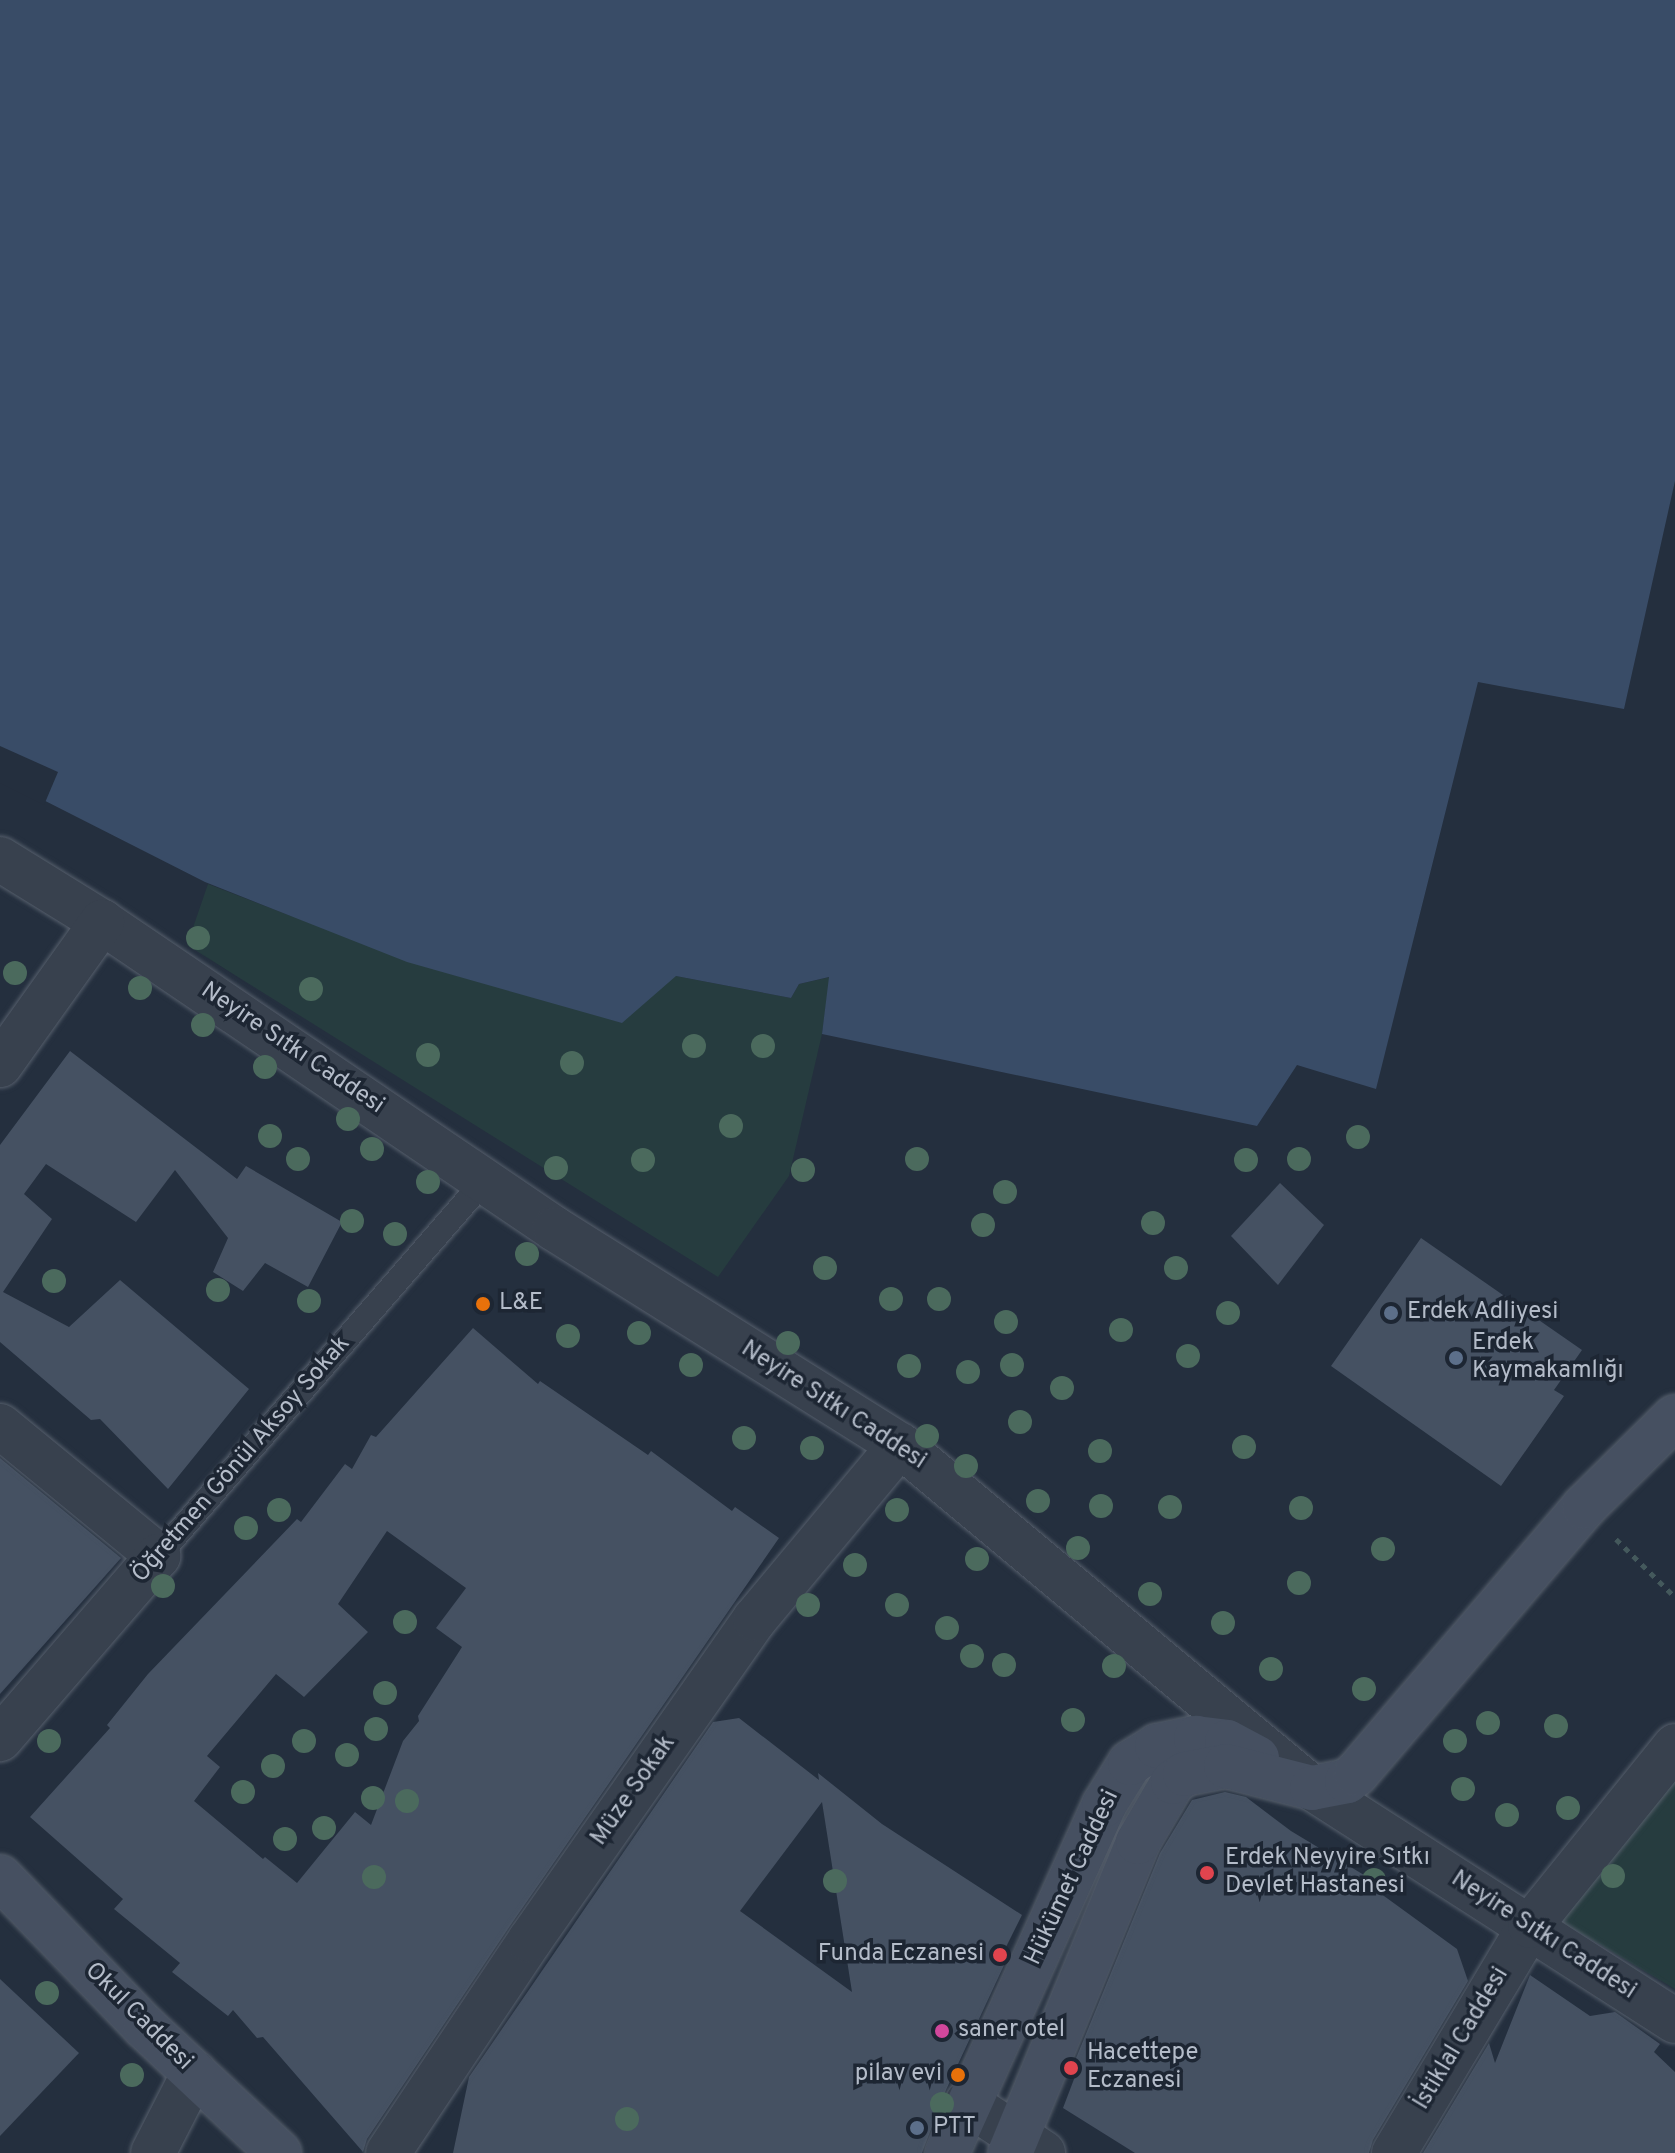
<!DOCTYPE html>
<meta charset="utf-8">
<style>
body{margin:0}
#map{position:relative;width:1675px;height:2153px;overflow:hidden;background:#242f3e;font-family:Overpass,sans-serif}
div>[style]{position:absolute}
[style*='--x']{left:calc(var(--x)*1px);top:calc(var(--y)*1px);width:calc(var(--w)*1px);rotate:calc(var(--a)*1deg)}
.green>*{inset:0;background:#263c3f}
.water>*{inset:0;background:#394c67}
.pier>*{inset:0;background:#242f3e}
.building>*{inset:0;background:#455162}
.path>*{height:5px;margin-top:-2.5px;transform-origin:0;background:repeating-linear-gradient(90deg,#44595c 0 6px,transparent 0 12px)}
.roads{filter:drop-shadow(0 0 2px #565f6c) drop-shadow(0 0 2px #565f6c)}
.lane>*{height:24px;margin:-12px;padding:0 12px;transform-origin:12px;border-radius:12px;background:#38414e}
.street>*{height:44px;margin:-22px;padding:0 22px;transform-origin:22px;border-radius:22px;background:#38414e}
.secondary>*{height:44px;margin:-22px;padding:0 22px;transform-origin:22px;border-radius:22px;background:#465061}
.trees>*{width:24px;height:24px;margin:-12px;border-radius:50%;background:#4b6a5d}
.dots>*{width:22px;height:22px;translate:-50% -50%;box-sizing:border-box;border:4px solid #1d2633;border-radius:50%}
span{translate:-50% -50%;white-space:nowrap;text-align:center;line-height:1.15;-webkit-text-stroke:7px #1d2633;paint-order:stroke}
.street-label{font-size:24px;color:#b4bcc9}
.poi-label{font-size:24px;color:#b4bcc9}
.left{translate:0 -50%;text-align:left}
.right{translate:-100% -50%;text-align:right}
</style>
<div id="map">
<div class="green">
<div style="clip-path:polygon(208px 884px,291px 916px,676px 976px,791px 998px,799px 984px,830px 977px,822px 1034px,789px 1176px,718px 1277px,187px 945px)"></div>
<div style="clip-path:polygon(1675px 1760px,1675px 1989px,1553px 1917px)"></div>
</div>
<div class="water">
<div style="clip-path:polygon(0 0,1675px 0,1675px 481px,1624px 709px,1478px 682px,1376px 1089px,1297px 1065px,1257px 1126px,822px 1034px,829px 977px,799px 984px,791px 998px,676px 976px,622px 1023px,407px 962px,205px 882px,0 778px)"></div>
</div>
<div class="pier">
<div style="clip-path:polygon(0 746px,58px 772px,44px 805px,0 783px)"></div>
</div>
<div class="building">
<div style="clip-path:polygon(70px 1051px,237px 1179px,246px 1166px,342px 1222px,308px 1287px,265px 1263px,243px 1291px,213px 1272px,228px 1238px,175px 1170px,136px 1222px,46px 1164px,24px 1194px,52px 1219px,3px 1292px,69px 1327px,120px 1280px,249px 1389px,168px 1489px,100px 1419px,91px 1420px,0 1342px,0 1145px)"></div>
<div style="clip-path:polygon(1280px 1183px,1324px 1225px,1278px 1285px,1231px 1236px)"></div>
<div style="clip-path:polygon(1421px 1238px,1582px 1350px,1554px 1390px,1564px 1396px,1501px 1486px,1331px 1366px)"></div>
<div style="clip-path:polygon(evenodd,473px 1328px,538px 1384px,540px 1381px,648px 1455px,651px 1451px,732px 1511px,735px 1507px,779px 1538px,510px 1926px,367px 2139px,363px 2152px,263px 2037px,257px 2038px,233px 2010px,228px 2016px,172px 1972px,180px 1963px,114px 1909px,123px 1899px,30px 1817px,110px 1728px,107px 1725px,148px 1674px,297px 1519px,301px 1522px,345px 1464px,352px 1469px,371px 1435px,376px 1437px,473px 1328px,387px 1531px,466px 1588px,436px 1628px,462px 1647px,418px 1716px,419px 1721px,403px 1741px,371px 1825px,355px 1812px,297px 1883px,265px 1857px,263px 1859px,194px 1801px,220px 1767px,207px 1756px,276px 1674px,304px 1697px,368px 1632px,338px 1604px,387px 1531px)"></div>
<div style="clip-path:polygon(0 1458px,121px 1558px,0 1694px)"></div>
<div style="clip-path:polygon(evenodd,739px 1718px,819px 1780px,818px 1773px,882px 1824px,1022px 1915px,1006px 1947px,1005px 1963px,946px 2090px,922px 2153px,453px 2153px,469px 2077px,713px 1722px,739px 1718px,822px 1802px,852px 1992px,740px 1911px,822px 1802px)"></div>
<div style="clip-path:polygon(1225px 1792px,1246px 1797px,1291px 1831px,1364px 1875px,1362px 1880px,1457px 1949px,1468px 1981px,1373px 2140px,1369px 2153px,1135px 2153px,1063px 2108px,1079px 2066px,1074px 2063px,1160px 1853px,1192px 1800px)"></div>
<div style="clip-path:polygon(1530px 1975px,1590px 2016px,1615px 2012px,1660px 2044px,1654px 2052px,1675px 2072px,1675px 2153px,1423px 2153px,1489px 2043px,1495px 2063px)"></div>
<div style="clip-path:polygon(0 1979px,79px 2053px,0 2136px)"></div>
</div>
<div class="path">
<div style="--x:1616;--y:1539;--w:83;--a:44.5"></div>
</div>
<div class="roads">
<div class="lane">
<div style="--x:158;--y:1556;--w:498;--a:-49"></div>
</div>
<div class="street">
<div style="--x:0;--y:859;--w:120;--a:31.7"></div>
<div style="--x:102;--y:922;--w:547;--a:34.13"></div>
<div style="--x:555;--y:1229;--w:407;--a:32.1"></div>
<div style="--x:900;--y:1445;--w:536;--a:39.78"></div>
<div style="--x:1312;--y:1788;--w:431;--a:32.7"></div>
<div style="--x:0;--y:1065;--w:176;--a:-54.5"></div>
<div style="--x:0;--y:1426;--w:205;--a:39.4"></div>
<div style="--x:158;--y:1556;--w:242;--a:130.8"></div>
<div style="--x:967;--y:2103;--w:91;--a:33.3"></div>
<div style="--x:153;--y:2153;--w:90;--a:-62.9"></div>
<div style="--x:388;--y:2153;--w:256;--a:-56.3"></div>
<div style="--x:530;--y:1940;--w:392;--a:-55"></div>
<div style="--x:755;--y:1619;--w:226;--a:-50.2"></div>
<div style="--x:1394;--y:2153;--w:265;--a:-59.1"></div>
<div style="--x:1530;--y:1926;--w:231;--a:-51.1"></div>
</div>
<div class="secondary">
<div style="--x:0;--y:1877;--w:209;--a:46"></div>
<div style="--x:145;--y:2027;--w:184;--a:43.2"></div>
<div style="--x:947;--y:2153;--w:382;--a:-65.7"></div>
<div style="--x:1104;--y:1805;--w:49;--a:-58.2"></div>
<div style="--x:1130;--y:1763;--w:32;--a:-32"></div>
<div style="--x:1157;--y:1746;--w:40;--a:-12"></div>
<div style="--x:1196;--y:1738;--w:31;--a:7"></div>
<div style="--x:1227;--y:1742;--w:34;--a:28"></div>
<div style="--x:1010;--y:2153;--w:336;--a:-67.6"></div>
<div style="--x:1138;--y:1842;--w:69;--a:-59.7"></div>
<div style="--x:1173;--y:1782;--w:14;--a:-34"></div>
<div style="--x:1185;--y:1774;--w:42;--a:-11"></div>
<div style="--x:1226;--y:1766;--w:89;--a:14.3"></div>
<div style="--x:1312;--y:1788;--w:36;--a:-11"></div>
<div style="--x:1347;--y:1781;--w:11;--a:-38"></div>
<div style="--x:1356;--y:1774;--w:351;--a:-49.5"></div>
<div style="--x:1584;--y:1507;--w:128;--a:-44.7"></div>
</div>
</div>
<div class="trees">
<div style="left:198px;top:938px"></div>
<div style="left:15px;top:973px"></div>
<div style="left:140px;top:988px"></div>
<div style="left:311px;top:989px"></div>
<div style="left:203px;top:1025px"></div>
<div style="left:694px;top:1046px"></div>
<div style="left:763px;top:1046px"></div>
<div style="left:428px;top:1055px"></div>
<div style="left:572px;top:1063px"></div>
<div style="left:265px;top:1067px"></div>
<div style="left:348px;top:1119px"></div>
<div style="left:731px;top:1126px"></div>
<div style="left:270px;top:1136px"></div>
<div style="left:1358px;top:1137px"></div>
<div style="left:372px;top:1149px"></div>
<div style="left:298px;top:1159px"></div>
<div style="left:917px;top:1159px"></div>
<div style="left:1299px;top:1159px"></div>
<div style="left:643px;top:1160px"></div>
<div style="left:1246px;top:1160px"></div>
<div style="left:556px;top:1168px"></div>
<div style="left:803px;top:1170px"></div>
<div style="left:428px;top:1182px"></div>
<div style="left:1005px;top:1192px"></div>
<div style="left:352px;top:1221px"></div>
<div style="left:1153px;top:1223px"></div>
<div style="left:983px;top:1225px"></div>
<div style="left:395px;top:1234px"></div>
<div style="left:527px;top:1254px"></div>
<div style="left:825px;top:1268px"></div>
<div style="left:1176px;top:1268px"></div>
<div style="left:54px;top:1281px"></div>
<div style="left:218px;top:1290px"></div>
<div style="left:891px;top:1299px"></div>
<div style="left:939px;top:1299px"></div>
<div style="left:309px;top:1301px"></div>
<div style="left:1228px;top:1313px"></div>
<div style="left:1006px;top:1322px"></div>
<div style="left:1121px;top:1330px"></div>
<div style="left:639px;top:1333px"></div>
<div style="left:568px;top:1336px"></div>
<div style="left:788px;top:1343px"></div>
<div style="left:1188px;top:1356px"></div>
<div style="left:691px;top:1365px"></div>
<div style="left:1012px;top:1365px"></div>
<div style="left:909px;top:1366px"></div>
<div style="left:968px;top:1372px"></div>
<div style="left:1062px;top:1388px"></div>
<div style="left:1020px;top:1422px"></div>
<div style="left:927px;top:1436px"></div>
<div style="left:744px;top:1438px"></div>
<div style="left:1244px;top:1447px"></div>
<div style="left:812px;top:1448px"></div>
<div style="left:1100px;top:1451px"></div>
<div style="left:966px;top:1466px"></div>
<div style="left:1038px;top:1501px"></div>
<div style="left:1101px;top:1506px"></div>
<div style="left:1170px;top:1507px"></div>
<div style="left:1301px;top:1508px"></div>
<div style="left:279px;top:1510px"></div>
<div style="left:897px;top:1510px"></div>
<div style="left:246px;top:1528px"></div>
<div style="left:1078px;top:1548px"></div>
<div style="left:1383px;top:1549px"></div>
<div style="left:977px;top:1559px"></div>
<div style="left:855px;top:1565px"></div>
<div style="left:1299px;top:1583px"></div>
<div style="left:163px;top:1586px"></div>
<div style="left:1150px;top:1594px"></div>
<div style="left:808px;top:1605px"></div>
<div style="left:897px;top:1605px"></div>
<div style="left:405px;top:1622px"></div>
<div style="left:1223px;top:1623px"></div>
<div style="left:947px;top:1628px"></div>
<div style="left:972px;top:1656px"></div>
<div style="left:1004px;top:1665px"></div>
<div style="left:1114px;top:1666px"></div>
<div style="left:1271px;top:1669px"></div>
<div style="left:1364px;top:1689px"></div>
<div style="left:385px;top:1693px"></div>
<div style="left:1073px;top:1720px"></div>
<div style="left:1488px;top:1723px"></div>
<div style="left:1556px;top:1726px"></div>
<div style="left:376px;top:1729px"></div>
<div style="left:49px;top:1741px"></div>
<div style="left:304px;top:1741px"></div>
<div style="left:1455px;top:1741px"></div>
<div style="left:347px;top:1755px"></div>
<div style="left:273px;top:1766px"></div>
<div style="left:1463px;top:1789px"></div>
<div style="left:243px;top:1792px"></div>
<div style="left:373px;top:1798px"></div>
<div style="left:407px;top:1801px"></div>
<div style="left:1568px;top:1808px"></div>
<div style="left:1507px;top:1815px"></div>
<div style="left:324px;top:1828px"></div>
<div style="left:285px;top:1839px"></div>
<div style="left:1613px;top:1876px"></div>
<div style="left:374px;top:1877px"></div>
<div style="left:1374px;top:1880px"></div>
<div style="left:835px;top:1881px"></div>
<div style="left:47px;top:1993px"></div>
<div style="left:132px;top:2075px"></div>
<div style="left:942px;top:2104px"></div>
<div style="left:627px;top:2119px"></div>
</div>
<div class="dots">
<div style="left:483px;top:1304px;background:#e8710a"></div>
<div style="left:1391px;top:1313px;background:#5c6f8a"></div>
<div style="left:1456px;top:1358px;background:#5c6f8a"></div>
<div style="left:1207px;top:1873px;background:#e0444e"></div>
<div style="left:1000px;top:1955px;background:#e0444e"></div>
<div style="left:942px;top:2031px;background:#d1479c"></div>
<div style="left:1071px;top:2068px;background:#e0444e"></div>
<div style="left:958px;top:2075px;background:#e8710a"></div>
<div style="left:917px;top:2128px;background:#5c6f8a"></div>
</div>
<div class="street-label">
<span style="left:292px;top:1049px;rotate:34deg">Neyire Sıtkı Caddesi</span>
<span style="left:833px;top:1406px;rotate:33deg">Neyire Sıtkı Caddesi</span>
<span style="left:242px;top:1460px;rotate:-49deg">Öğretmen Gönül Aksoy Sokak</span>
<span style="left:634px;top:1791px;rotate:-55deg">Müze Sokak</span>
<span style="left:1073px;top:1878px;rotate:-65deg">Hükümet Caddesi</span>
<span style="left:1543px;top:1936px;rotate:33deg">Neyire Sıtkı Caddesi</span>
<span style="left:138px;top:2017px;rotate:45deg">Okul Caddesi</span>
<span style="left:1462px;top:2039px;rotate:-59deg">İstiklal Caddesi</span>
</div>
<div class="poi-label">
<span class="left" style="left:499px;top:1304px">L&amp;E</span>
<span class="left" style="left:1407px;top:1313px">Erdek Adliyesi</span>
<span class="left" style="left:1472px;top:1358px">Erdek<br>Kaymakamlığı</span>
<span class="left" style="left:1225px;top:1873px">Erdek Neyyire Sıtkı<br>Devlet Hastanesi</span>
<span class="right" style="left:984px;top:1955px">Funda Eczanesi</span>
<span class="left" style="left:958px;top:2031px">saner otel</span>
<span class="left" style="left:1087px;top:2068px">Hacettepe<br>Eczanesi</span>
<span class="right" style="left:942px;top:2075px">pilav evi</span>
<span class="left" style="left:933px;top:2128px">PTT</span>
</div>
</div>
